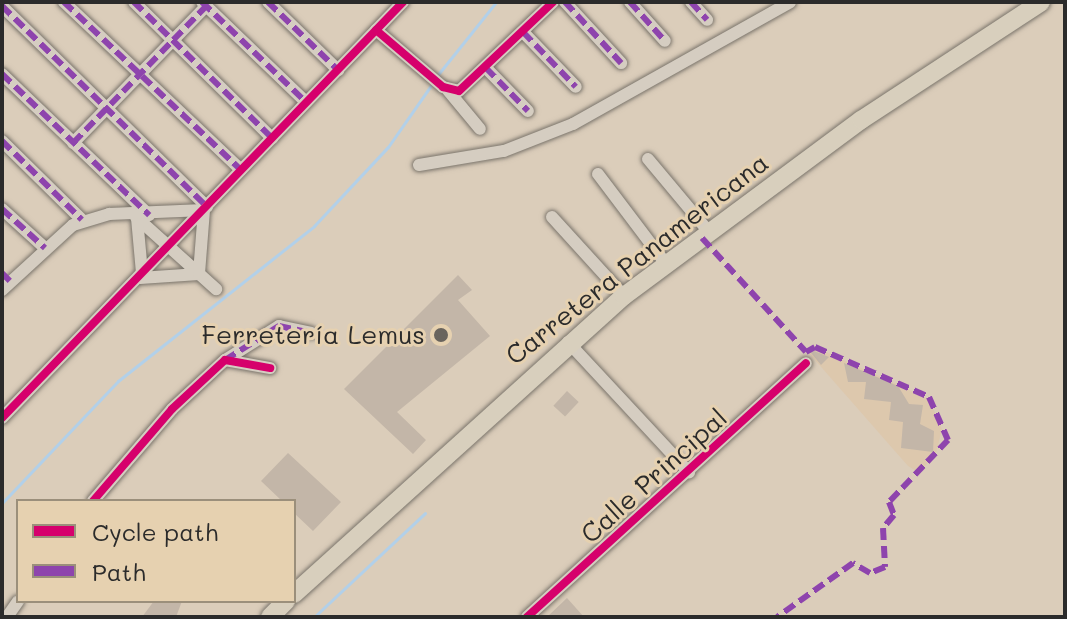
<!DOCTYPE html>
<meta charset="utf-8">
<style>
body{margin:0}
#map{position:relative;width:1067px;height:619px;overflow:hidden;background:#dbcdba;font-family:Mali,sans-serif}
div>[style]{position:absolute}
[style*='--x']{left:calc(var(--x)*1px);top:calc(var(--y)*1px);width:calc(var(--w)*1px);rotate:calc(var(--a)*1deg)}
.built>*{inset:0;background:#ddc8ad}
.stream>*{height:3px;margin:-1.5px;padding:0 1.5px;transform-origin:1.5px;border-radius:1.5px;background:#b2d0e9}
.building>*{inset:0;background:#c3b6a8;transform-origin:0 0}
.roads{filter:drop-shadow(0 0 2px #7a746b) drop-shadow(0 0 2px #7a746b)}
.minor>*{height:12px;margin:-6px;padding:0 6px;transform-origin:6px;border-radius:6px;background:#d5cdc1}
.highway>*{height:18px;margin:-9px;padding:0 9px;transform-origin:9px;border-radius:9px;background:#d8cfbd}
.quiet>*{height:6px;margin-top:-3px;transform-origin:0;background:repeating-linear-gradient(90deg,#8e44ad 0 12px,transparent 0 18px)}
.cycleway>*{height:8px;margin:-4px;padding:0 4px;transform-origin:4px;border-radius:4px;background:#d6006c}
.dots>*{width:22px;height:22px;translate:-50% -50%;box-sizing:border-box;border:4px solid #e6d1b0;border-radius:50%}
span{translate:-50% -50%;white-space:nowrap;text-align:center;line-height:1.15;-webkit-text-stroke:6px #e6d1b0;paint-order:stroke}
.street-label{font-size:26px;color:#2b2b2b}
.poi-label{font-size:26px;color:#2b2b2b}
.right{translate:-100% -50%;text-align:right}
.frame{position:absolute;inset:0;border:4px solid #2b2b2b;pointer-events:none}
.legend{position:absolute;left:16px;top:499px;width:280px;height:104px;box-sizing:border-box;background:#e6d1b0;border:2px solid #9b8f7b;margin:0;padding:10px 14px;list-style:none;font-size:24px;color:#2b2b2b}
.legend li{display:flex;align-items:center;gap:16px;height:40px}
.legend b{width:40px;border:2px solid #9b8f7b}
</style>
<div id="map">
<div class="built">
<div style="clip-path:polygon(815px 347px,929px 399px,942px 429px,935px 457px,918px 472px,908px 466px,808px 352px)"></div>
</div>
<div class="stream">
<div style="--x:436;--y:77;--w:96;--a:-51.3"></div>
<div style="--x:2;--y:503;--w:168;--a:-46.4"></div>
<div style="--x:118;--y:381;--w:250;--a:-38.3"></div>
<div style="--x:314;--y:226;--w:108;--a:-46.9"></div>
<div style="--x:388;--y:147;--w:77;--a:-55.1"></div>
<div style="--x:314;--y:617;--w:152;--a:-43.1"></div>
</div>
<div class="building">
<div style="clip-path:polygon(458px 275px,472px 290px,458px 300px,490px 336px,397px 412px,426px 440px,413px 454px,344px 389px)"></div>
<div style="clip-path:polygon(807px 348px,829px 357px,821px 365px)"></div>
<div style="clip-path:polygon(844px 363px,898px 386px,909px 404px,923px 405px,920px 424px,934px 431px,933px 452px,901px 448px,903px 422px,889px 420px,891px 402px,864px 399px,866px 382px,848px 382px)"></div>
<div style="left:567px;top:391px;width:16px;height:20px;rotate:43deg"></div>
<div style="clip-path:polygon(288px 453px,341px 502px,313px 531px,294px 513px,294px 501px,282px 501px,261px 481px)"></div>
<div style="clip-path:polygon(567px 598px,584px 617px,547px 617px)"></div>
<div style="clip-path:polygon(154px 601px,182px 601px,176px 617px,142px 617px)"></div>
</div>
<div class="roads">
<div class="minor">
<div style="--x:64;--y:2;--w:244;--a:43.5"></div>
<div style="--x:134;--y:2;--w:194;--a:44.6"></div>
<div style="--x:202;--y:2;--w:144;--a:43.9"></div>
<div style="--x:268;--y:2;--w:98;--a:44.2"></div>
<div style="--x:565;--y:2;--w:83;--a:47.4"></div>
<div style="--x:630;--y:2;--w:52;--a:48.1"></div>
<div style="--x:691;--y:2;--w:24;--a:48"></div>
<div style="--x:2;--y:6;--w:287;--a:44.4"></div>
<div style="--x:376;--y:30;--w:88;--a:40.4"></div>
<div style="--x:443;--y:87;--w:16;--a:14"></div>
<div style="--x:459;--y:91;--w:129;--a:-43.4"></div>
<div style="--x:523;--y:32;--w:76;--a:46.1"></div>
<div style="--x:486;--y:68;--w:60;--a:45.7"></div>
<div style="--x:2;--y:74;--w:204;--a:43.8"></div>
<div style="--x:446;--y:88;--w:53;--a:50.3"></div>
<div style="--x:2;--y:141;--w:112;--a:44.6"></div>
<div style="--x:73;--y:143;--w:191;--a:-45.8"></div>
<div style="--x:648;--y:159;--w:95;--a:50.1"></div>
<div style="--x:419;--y:165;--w:86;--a:-9.4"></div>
<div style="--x:504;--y:151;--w:74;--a:-21.4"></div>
<div style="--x:573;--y:124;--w:249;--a:-29.3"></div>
<div style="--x:598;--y:174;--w:113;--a:52.9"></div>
<div style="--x:2;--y:209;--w:58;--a:42.2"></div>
<div style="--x:136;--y:217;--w:108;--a:42"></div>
<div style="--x:552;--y:217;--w:107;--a:47.7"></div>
<div style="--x:137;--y:218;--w:55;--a:84.8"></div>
<div style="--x:140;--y:278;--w:59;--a:-3.9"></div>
<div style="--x:2;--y:290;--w:96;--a:-42.5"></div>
<div style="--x:73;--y:225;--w:38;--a:-17"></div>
<div style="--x:109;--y:214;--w:95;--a:-2.4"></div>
<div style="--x:204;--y:210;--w:64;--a:94.5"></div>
<div style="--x:568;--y:342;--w:178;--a:47.1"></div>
<div style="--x:225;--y:360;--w:64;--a:-32.2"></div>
<div style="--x:279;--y:326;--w:33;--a:12"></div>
<div style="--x:2;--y:418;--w:578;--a:-46.05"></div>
<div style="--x:93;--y:501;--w:121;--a:-49.3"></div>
<div style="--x:172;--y:409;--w:72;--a:-42.8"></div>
<div style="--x:225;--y:360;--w:46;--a:10.1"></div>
<div style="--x:7;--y:617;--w:19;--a:-55"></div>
<div style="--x:527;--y:617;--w:377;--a:-42.3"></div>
</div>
<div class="highway">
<div style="--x:294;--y:594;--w:445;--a:-42.1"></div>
<div style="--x:624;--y:296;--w:295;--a:-36.6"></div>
<div style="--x:861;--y:120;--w:215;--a:-33.2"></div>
<div style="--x:270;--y:617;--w:23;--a:-45"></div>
</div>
</div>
<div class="quiet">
<div style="--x:64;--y:2;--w:244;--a:43.5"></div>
<div style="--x:134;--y:2;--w:194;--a:44.6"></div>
<div style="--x:202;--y:2;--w:144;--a:43.9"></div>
<div style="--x:268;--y:2;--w:98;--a:44.2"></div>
<div style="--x:565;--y:2;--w:83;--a:47.4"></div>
<div style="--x:630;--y:2;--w:52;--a:48.1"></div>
<div style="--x:691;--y:2;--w:24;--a:48"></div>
<div style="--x:2;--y:6;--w:287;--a:44.4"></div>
<div style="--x:523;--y:32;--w:76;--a:46.1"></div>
<div style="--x:486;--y:68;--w:60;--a:45.7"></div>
<div style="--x:2;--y:74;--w:204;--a:43.8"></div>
<div style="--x:2;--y:141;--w:112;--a:44.6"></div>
<div style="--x:73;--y:143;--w:191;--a:-45.8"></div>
<div style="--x:2;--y:209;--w:58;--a:42.2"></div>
<div style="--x:702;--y:238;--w:154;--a:47.6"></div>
<div style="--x:806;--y:352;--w:10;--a:-29"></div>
<div style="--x:815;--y:347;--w:124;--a:23.7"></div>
<div style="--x:929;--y:397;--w:47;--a:66.2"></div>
<div style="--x:948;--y:440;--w:86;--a:133.6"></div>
<div style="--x:889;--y:502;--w:14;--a:69"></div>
<div style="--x:894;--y:515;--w:17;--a:130"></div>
<div style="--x:883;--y:528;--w:39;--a:87"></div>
<div style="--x:885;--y:567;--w:16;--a:158"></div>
<div style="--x:870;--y:573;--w:20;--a:-150"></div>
<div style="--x:853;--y:563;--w:93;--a:144.6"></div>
<div style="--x:2;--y:273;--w:11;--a:45"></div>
<div style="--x:225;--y:360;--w:64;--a:-32.2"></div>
<div style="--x:279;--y:326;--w:33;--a:12"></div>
</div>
<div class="cycleway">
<div style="--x:376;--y:30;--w:88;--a:40.4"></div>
<div style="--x:443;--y:87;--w:16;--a:14"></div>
<div style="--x:459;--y:91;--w:129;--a:-43.4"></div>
<div style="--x:2;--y:418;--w:578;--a:-46.05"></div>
<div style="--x:93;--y:501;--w:121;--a:-49.3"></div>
<div style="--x:172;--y:409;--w:72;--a:-42.8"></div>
<div style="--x:225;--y:360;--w:46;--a:10.1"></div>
<div style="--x:527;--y:617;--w:377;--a:-42.3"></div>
</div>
<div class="dots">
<div style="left:441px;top:335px;background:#69645d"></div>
</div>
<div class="street-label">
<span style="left:637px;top:259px;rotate:-38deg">Carretera Panamericana</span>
<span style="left:654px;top:476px;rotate:-42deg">Calle Principal</span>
</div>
<div class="poi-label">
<span class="right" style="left:425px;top:335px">Ferretería Lemus</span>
</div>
<div class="frame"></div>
<ul class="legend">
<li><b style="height:10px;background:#d6006c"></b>Cycle path</li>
<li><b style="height:10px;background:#8e44ad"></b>Path</li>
</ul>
</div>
